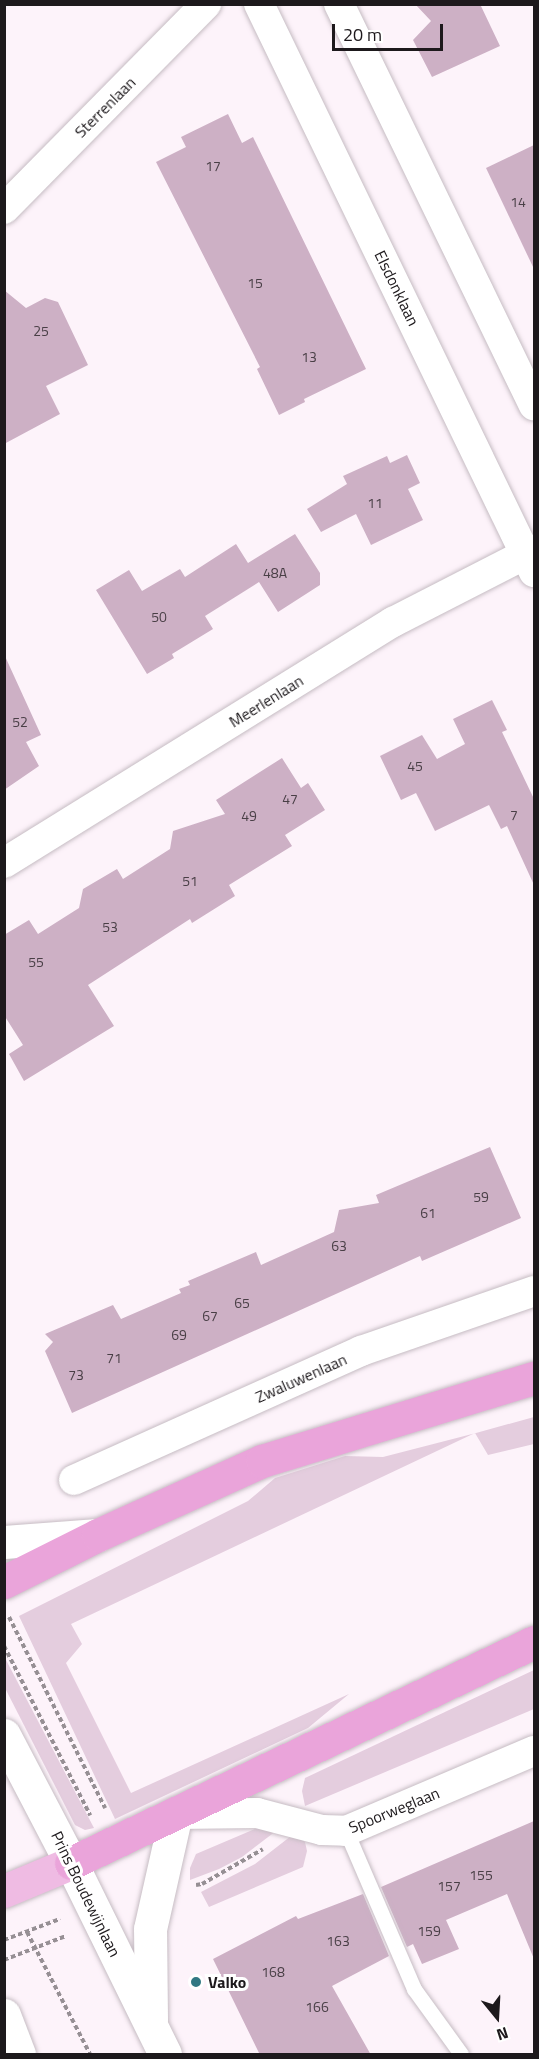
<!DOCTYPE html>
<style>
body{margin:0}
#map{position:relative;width:539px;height:2059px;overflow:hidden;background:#fdf3fa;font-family:"Titillium Web",sans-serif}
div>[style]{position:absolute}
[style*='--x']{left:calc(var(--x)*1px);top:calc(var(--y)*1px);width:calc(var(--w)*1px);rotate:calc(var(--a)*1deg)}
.green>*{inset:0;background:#e4cdde}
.building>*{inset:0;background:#cdb0c5}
.path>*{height:4px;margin-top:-2px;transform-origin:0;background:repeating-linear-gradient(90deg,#968f94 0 4.5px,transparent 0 7.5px)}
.roads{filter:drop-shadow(0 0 2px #c6bcc3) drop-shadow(0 0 2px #c6bcc3)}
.service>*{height:15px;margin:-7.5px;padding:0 7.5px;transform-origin:7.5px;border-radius:7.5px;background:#fff}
.minor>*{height:30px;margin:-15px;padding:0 15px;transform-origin:15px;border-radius:15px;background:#fff}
.secondary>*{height:33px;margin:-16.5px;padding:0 16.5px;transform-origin:16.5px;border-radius:16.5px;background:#fff}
.primary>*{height:33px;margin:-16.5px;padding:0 16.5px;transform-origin:16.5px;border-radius:16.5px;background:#efbbe3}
.trunk>*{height:33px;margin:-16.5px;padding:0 16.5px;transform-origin:16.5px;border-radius:16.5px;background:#eaa4da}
.dots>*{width:16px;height:16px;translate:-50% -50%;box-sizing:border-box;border:3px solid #fff;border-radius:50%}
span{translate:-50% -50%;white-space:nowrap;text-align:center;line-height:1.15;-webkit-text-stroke:6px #fff;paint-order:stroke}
.number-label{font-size:14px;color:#493f46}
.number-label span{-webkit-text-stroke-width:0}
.street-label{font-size:16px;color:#1d191c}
.poi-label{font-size:16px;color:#1d191c;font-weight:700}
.left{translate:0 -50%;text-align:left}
.frame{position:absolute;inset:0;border:6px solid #1d191c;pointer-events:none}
.north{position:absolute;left:467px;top:1987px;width:60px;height:60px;-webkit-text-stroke:4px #fff;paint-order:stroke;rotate:162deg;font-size:16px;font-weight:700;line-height:24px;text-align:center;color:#1d191c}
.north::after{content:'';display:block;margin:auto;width:21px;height:27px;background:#1d191c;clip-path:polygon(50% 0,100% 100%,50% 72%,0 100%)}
.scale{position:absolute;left:332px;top:24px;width:111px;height:27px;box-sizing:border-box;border:3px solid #1d191c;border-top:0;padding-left:8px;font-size:18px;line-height:21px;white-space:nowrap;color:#1d191c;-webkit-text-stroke:4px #fff;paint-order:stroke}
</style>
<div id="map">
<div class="green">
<div style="clip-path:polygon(534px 1417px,534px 1444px,488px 1455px,475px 1433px,71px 1624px,82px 1644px,66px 1663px,131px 1793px,349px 1694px,308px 1728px,115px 1819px,19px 1616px,248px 1501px,275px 1478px,345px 1456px,383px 1457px,476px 1433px)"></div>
<div style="clip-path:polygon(4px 1658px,5px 1658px,94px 1828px,85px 1830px,75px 1825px,5px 1688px)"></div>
<div style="clip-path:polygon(534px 1670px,534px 1709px,305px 1806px,302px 1791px,305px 1778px)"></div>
<div style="clip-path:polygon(257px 1828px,276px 1831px,242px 1857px,219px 1869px,190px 1880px,190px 1868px,196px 1854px)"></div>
<div style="clip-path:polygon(291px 1836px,300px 1837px,305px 1842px,307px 1851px,303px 1867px,209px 1907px,201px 1892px,255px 1864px)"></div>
</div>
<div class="building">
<div style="clip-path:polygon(415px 4px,480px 4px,500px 46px,432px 77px,413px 40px,431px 21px)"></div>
<div style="clip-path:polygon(228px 114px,242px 143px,253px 137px,366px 369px,304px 399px,305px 402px,279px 415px,257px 369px,260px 367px,156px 162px,186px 147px,181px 137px)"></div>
<div style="clip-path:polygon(534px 145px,534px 269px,486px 168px)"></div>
<div style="clip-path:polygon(4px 290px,26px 308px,45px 298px,58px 302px,88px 365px,46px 386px,60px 414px,4px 444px)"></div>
<div style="clip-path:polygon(407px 455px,420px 483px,408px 489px,423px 520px,371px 545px,356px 514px,321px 532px,307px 509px,347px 484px,343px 476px,387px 456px,390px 463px)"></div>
<div style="clip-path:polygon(295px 534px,320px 573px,320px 585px,278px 612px,259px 582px,205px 616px,213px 629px,172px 654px,174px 658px,147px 674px,96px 590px,129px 570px,142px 591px,180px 569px,185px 577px,236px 544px,248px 563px)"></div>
<div style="clip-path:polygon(4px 654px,41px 735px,26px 742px,39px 766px,4px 790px)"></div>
<div style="clip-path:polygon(492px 700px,507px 730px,502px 732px,534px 799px,534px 885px,507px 826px,501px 829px,489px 805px,435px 831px,416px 793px,401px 800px,380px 756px,422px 735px,437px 759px,465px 744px,453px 719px)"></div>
<div style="clip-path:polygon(282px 758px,301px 788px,308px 783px,325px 810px,285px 835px,292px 846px,229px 885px,235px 896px,192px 923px,190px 919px,88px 985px,114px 1026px,24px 1081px,9px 1054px,23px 1045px,4px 1015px,4px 935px,29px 920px,38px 934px,79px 908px,83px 889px,117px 869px,123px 879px,170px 849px,173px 831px,225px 814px,216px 800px)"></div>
<div style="clip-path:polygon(490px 1147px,521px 1218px,422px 1261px,420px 1256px,72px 1413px,45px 1351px,53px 1342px,45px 1334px,113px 1305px,121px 1319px,181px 1293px,179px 1289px,190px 1285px,188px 1281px,256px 1252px,261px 1265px,334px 1232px,339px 1210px,379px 1203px,376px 1195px)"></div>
<div style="clip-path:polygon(534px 1821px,534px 1959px,507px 1894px,446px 1920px,459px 1949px,422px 1964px,413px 1944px,407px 1947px,381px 1887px)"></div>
<div style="clip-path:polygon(363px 1894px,389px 1956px,332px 1986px,371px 2055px,260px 2055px,213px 1959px,296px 1916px,298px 1919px)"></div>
</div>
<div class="path">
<div style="--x:9;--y:1617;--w:214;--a:63.3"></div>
<div style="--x:4;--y:1646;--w:190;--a:63"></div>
<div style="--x:196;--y:1885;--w:6;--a:-9"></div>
<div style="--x:202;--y:1884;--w:70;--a:-29.8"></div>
<div style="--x:27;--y:1932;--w:137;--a:62.7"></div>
<div style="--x:4;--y:1940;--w:60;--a:-20.6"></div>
<div style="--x:4;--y:1960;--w:66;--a:-21.2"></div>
</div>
<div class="roads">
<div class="service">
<div style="--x:346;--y:1831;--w:172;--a:66.7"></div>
<div style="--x:414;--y:1989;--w:80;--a:54.1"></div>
</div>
<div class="minor">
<div style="--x:259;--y:4;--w:631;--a:64.17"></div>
<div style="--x:339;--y:4;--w:446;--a:64.1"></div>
<div style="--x:4;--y:209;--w:288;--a:-45.4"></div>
<div style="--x:4;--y:863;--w:458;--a:-31.8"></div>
<div style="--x:393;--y:622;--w:158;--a:-27.1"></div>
<div style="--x:74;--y:1480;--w:315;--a:-24.2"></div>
<div style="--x:361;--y:1351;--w:183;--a:-19.1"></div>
<div style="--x:176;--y:1814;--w:81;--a:-0.7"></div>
<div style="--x:257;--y:1813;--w:67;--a:14.7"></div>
<div style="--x:322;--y:1830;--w:24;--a:2"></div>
<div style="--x:346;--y:1831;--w:204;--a:-23.1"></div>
</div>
<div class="secondary">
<div style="--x:4;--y:1542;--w:94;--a:-4.3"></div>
<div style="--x:4;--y:1735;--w:144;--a:62.4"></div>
<div style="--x:71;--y:1863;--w:213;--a:63.8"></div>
<div style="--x:4;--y:2015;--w:42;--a:69"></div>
<div style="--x:151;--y:2020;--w:91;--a:-90.6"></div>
<div style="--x:150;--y:1929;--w:118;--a:-77.3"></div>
</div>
<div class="primary">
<div style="--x:4;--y:1891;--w:73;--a:-22.7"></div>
</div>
<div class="trunk">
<div style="--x:4;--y:1582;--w:105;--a:-26.6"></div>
<div style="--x:98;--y:1535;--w:180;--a:-24.3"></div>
<div style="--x:262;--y:1461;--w:284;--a:-17"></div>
<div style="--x:71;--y:1863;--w:513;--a:-25.52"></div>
</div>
</div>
<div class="dots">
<div style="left:196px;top:1982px;background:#317883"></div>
</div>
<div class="number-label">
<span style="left:213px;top:166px">17</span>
<span style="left:518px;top:202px">14</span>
<span style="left:255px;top:283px">15</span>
<span style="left:41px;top:331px">25</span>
<span style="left:309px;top:357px">13</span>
<span style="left:375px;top:503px">11</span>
<span style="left:275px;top:573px">48A</span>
<span style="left:159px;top:617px">50</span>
<span style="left:20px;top:722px">52</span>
<span style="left:415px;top:766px">45</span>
<span style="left:290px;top:799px">47</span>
<span style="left:514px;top:815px">7</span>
<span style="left:249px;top:816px">49</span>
<span style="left:190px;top:881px">51</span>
<span style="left:110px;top:927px">53</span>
<span style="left:36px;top:962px">55</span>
<span style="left:481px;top:1197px">59</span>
<span style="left:428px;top:1213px">61</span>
<span style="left:339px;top:1246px">63</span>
<span style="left:242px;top:1303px">65</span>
<span style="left:210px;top:1316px">67</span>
<span style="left:179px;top:1335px">69</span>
<span style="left:114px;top:1358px">71</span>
<span style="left:76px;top:1375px">73</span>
<span style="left:481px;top:1875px">155</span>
<span style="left:449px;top:1886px">157</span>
<span style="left:429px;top:1931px">159</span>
<span style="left:338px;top:1941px">163</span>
<span style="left:273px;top:1972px">168</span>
<span style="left:317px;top:2007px">166</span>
</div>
<div class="street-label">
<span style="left:105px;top:107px;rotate:-45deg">Sterrenlaan</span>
<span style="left:397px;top:288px;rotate:64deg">Elsdonklaan</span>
<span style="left:266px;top:701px;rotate:-32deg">Meerlenlaan</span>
<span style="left:301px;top:1378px;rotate:-24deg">Zwaluwenlaan</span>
<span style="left:394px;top:1810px;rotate:-22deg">Spoorweglaan</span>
<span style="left:86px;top:1894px;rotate:64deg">Prins Boudewijnlaan</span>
</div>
<div class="poi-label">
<span class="left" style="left:208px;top:1982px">Valko</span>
</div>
<div class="frame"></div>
<div class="north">N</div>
<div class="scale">20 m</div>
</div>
